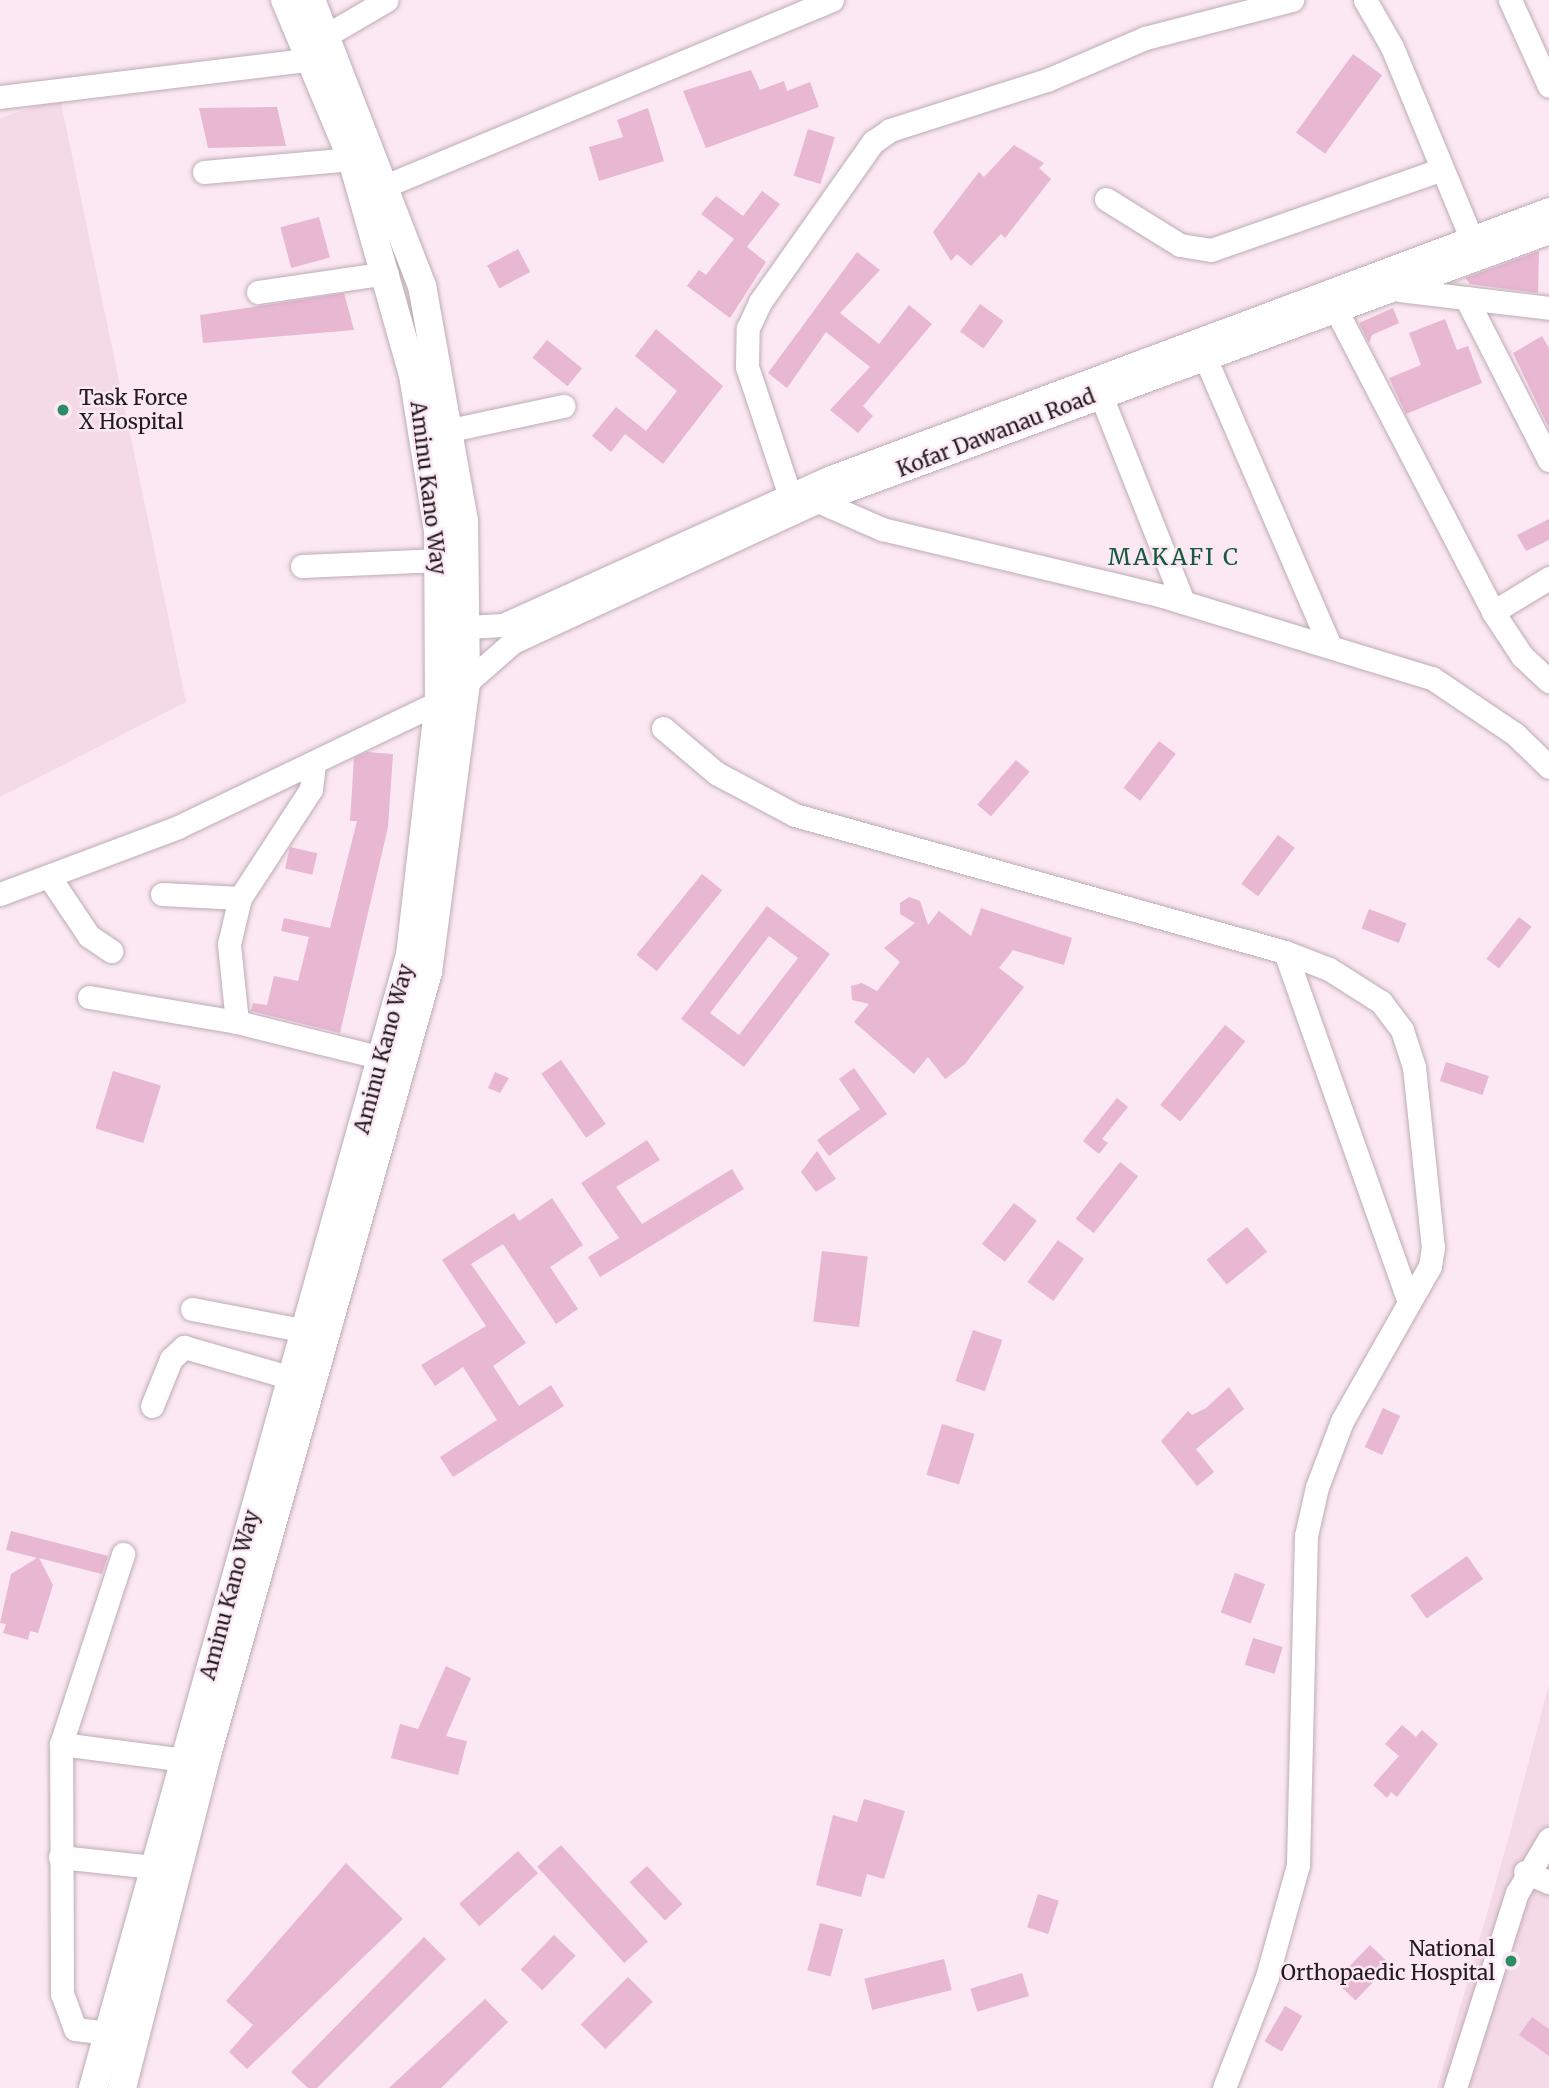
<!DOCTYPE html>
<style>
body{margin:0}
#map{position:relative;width:1549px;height:2088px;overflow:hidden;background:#fbe8f2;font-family:Merriweather,serif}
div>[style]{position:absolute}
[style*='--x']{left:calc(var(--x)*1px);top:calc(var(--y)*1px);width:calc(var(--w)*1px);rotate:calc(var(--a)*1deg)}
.built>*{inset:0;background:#f4d9e7}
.building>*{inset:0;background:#e8b7d1;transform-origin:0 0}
.roads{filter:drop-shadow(0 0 2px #beacb5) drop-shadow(0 0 2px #beacb5)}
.minor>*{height:23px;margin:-11.5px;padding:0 11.5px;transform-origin:11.5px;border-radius:11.5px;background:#fff}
.major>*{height:28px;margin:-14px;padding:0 14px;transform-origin:14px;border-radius:14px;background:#fff}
.dots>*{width:19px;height:19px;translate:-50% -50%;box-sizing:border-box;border:4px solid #fbe8f2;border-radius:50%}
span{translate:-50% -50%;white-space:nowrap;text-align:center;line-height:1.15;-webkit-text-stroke:5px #fbe8f2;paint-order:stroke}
.poi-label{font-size:21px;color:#211b1e}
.left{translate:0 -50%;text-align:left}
.right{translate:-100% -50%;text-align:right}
.street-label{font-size:21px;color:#211b1e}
.neighbourhood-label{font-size:23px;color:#15593e;letter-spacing:2px}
</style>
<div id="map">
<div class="built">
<div style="clip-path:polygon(60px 98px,186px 702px,0 797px,0 118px)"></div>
<div style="clip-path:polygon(1549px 1684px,1549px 2088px,1437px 2088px,1510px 1833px)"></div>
</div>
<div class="building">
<div style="left:1353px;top:54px;width:36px;height:97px;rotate:36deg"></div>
<div style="clip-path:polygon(751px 70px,760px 90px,784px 81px,787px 91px,810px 82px,819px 107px,706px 148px,683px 91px)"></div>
<div style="clip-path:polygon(277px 107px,286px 146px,208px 148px,199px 108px)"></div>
<div style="clip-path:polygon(648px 108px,664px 161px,599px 181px,589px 147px,623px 137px,617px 120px)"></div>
<div style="left:808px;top:129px;width:28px;height:49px;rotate:17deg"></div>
<div style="clip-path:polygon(1014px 145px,1044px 163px,1039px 168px,1051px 179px,1005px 238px,1001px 234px,971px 266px,957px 254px,951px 261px,933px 232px,979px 172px,984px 177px)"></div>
<div style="clip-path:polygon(762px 191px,780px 204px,747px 247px,766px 262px,730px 318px,687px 286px,699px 270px,706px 275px,734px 239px,701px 214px,716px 196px,743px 216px)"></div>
<div style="left:319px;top:217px;width:42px;height:40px;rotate:75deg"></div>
<div style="left:518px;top:249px;width:26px;height:35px;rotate:62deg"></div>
<div style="clip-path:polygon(1539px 251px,1538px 293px,1470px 284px,1465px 278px)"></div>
<div style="clip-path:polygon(857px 252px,880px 270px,840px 313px,879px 344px,909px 305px,932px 324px,863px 406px,873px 416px,858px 433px,830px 410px,870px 367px,826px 332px,787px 388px,768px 373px)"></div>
<div style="clip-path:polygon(344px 293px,354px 330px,203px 343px,200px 315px)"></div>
<div style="left:980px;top:304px;width:29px;height:34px;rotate:36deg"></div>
<div style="clip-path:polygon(1393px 308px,1399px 323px,1372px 335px,1369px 343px,1359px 323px)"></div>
<div style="clip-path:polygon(1445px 319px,1457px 350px,1468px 346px,1482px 383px,1406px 414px,1389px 378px,1421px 365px,1409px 333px)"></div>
<div style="clip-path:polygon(656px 329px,723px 386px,663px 464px,625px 434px,611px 452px,592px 436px,616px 407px,646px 431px,677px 391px,635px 356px)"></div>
<div style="clip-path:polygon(1542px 336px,1549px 348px,1549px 428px,1513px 353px)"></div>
<div style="left:547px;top:340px;width:45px;height:23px;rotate:39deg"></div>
<div style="clip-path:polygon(1549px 519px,1549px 540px,1526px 551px,1517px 535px)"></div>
<div style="left:1159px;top:741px;width:21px;height:59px;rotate:37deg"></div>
<div style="clip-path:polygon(367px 752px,393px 754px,388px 827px,340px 1033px,251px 1011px,253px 1003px,267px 1005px,274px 976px,298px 981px,309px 937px,281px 931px,284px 918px,330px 928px,357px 821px,350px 821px,354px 758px)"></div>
<div style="left:1016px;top:760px;width:18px;height:59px;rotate:41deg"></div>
<div style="left:1278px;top:835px;width:21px;height:61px;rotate:37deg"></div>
<div style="left:290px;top:847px;width:28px;height:22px;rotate:13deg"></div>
<div style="left:702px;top:874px;width:26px;height:104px;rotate:39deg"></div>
<div style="clip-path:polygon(909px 897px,920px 901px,928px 925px,939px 911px,971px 936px,981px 908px,1072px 938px,1064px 965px,1013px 950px,999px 968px,1024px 987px,965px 1064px,945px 1079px,928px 1057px,914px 1074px,854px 1022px,869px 1004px,852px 1000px,851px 986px,862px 983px,877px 991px,900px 962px,884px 948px,915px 923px,900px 914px,900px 903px)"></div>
<div style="clip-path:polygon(evenodd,767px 906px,830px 954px,744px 1067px,681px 1019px,767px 906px,769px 936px,798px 958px,739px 1035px,710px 1013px,769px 936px)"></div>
<div style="left:1369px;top:909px;width:40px;height:21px;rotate:21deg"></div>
<div style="left:1519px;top:917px;width:16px;height:53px;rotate:38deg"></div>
<div style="left:1225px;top:1025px;width:26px;height:103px;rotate:39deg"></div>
<div style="left:561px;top:1060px;width:78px;height:24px;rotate:55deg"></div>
<div style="left:1446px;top:1062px;width:45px;height:20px;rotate:18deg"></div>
<div style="clip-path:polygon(854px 1068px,887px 1114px,829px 1156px,817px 1140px,860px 1109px,839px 1079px)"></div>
<div style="left:113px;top:1071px;width:50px;height:60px;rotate:17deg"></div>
<div style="clip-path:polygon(495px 1072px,509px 1078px,500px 1093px,488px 1088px)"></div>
<div style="clip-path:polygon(1117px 1098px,1128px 1107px,1102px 1139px,1108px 1143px,1099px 1154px,1083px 1141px)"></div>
<div style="clip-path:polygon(647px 1140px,660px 1160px,616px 1187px,642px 1224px,732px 1169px,744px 1189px,600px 1277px,588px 1257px,619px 1238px,581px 1183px)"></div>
<div style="clip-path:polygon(817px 1151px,836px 1179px,816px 1192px,801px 1172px)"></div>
<div style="left:1120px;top:1162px;width:23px;height:72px;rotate:38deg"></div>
<div style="clip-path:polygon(552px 1198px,583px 1245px,550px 1267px,578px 1309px,556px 1324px,503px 1244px,471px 1264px,526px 1343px,493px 1366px,519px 1406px,551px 1385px,564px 1406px,453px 1477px,440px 1457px,497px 1420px,463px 1367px,435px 1386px,421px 1365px,486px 1326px,442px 1260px,514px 1213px,519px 1221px)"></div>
<div style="left:1014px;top:1203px;width:29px;height:52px;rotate:38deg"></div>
<div style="left:1247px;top:1227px;width:32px;height:52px;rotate:51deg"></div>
<div style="left:1058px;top:1240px;width:32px;height:52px;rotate:36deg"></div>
<div style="left:822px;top:1251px;width:46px;height:71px;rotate:7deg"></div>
<div style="left:973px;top:1330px;width:31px;height:54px;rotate:19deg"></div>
<div style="clip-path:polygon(1229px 1387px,1244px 1409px,1196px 1449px,1214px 1472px,1197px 1486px,1161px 1441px,1188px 1411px,1192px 1415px,1206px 1408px)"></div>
<div style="left:1383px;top:1408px;width:19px;height:43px;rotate:25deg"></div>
<div style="left:942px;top:1424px;width:34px;height:53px;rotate:17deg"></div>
<div style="clip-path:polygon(11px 1531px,108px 1556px,102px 1574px,39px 1558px,53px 1585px,38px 1633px,30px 1631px,28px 1640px,3px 1633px,6px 1624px,0 1623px,11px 1574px,37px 1558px,6px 1550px)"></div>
<div style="left:1467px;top:1556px;width:28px;height:69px;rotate:55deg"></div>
<div style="left:1235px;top:1573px;width:32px;height:42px;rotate:20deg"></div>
<div style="left:1253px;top:1638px;width:31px;height:28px;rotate:17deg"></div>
<div style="clip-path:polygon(446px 1666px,471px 1678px,446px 1736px,467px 1741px,458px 1775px,391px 1758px,400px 1724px,418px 1729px)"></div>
<div style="clip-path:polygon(1402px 1725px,1416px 1737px,1422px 1730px,1438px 1744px,1397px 1797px,1391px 1792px,1387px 1798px,1373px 1785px,1399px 1756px,1385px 1744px)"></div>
<div style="clip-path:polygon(864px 1799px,905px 1811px,884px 1879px,867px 1874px,861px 1897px,816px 1885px,833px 1815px,857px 1822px)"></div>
<div style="left:561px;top:1845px;width:130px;height:32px;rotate:48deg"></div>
<div style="left:518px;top:1851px;width:30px;height:79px;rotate:48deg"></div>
<div style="clip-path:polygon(346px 1863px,403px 1919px,247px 2069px,229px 2052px,253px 2025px,226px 2001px)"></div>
<div style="left:647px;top:1866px;width:52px;height:24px;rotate:47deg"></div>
<div style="left:1038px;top:1894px;width:22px;height:35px;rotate:18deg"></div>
<div style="left:820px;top:1923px;width:24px;height:49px;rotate:15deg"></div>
<div style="left:554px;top:1935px;width:30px;height:48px;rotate:44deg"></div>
<div style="clip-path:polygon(424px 1937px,446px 1959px,317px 2088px,308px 2088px,291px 2072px)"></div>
<div style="left:1370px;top:1945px;width:28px;height:50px;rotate:44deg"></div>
<div style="left:944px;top:1959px;width:32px;height:82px;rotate:76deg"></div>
<div style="left:1022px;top:1973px;width:24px;height:54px;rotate:73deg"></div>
<div style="left:628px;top:1977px;width:35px;height:67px;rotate:45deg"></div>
<div style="clip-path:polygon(485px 1999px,508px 2022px,441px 2088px,389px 2088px)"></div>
<div style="left:1285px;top:2006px;width:20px;height:41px;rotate:30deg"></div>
<div style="clip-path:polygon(1532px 2017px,1549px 2029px,1549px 2056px,1519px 2035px)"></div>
</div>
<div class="roads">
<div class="minor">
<div style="--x:1365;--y:0;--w:54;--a:60.1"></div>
<div style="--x:1392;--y:47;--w:207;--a:67.5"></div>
<div style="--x:1510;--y:0;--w:94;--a:65.6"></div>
<div style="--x:327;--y:35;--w:69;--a:-30.3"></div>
<div style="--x:0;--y:97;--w:309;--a:-6.9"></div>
<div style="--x:204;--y:172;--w:149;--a:-5"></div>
<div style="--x:385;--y:186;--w:484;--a:-22.6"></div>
<div style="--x:1106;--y:199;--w:87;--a:31.9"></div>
<div style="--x:1180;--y:245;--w:31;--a:9"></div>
<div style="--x:1211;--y:250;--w:245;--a:-19.3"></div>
<div style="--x:1399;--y:290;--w:151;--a:6.8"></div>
<div style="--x:258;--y:292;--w:130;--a:-8.4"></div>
<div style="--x:1466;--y:298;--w:182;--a:62.9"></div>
<div style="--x:1335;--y:308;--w:343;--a:62.5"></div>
<div style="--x:1493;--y:612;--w:53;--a:56.6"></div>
<div style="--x:1522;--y:656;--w:37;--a:43"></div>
<div style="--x:1204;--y:355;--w:317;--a:66.6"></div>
<div style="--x:1100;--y:393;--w:225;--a:68.3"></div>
<div style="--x:450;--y:430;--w:116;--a:-12"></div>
<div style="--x:790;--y:496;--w:136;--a:-108.4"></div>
<div style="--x:747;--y:367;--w:39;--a:-89"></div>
<div style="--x:748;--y:328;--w:29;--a:-65"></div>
<div style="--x:760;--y:302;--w:196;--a:-54.8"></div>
<div style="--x:873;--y:142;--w:21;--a:-35"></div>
<div style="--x:890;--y:130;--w:165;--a:-17.7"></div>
<div style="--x:1047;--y:80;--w:107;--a:-23.2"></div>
<div style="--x:1145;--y:38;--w:152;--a:-14.5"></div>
<div style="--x:818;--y:501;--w:70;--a:23.6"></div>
<div style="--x:882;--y:529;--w:289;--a:13.4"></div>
<div style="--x:1163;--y:596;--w:281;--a:17"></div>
<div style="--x:1432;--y:678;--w:100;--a:34"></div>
<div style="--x:1515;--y:734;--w:47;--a:44.1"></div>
<div style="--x:302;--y:566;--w:138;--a:-2.5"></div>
<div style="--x:1493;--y:612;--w:66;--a:-31.3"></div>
<div style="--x:466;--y:627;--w:37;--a:-3"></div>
<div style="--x:503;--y:625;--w:360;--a:-24.3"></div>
<div style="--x:831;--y:477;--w:766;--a:-20.47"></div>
<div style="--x:466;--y:683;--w:62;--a:-41.1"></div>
<div style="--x:513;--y:642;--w:336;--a:-24.8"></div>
<div style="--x:818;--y:501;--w:779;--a:-20.2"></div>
<div style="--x:663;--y:728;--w:70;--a:40.3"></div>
<div style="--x:716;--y:773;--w:89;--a:28"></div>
<div style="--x:795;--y:815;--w:509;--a:15.62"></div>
<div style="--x:1285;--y:952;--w:47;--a:21.1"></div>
<div style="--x:1329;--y:969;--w:62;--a:32.4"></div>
<div style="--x:1381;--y:1002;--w:35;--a:53"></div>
<div style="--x:1402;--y:1030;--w:39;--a:72"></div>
<div style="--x:1414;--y:1067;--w:181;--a:84"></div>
<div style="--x:1433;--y:1247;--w:19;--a:99"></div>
<div style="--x:1430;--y:1266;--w:178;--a:119.6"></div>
<div style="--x:1342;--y:1421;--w:71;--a:110.7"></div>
<div style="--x:1317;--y:1487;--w:50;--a:102.7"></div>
<div style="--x:1306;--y:1536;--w:329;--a:91.4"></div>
<div style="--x:1298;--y:1865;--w:116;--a:105.5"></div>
<div style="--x:1267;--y:1977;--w:119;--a:111.2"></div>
<div style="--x:50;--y:878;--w:70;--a:56.1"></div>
<div style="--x:89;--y:936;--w:27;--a:34"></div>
<div style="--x:0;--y:894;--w:190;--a:-20.6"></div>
<div style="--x:178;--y:827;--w:289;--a:-25.6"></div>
<div style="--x:162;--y:894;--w:78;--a:2.9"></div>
<div style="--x:240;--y:898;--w:130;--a:-56.9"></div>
<div style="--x:311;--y:789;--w:24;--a:-83"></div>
<div style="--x:1285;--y:952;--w:372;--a:70.5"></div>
<div style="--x:89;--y:997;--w:150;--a:9.6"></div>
<div style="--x:237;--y:1022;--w:149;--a:13.9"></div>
<div style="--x:237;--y:1022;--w:78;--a:-95.9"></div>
<div style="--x:229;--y:944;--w:47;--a:-76.6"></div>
<div style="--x:192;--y:1309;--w:116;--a:10.9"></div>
<div style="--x:152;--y:1406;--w:51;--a:-68"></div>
<div style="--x:171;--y:1359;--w:18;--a:-43"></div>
<div style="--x:184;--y:1347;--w:112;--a:16"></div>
<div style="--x:61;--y:1744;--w:124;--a:7.4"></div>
<div style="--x:60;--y:1857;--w:94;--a:6.1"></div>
<div style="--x:1525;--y:1872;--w:26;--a:23"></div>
<div style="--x:108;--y:2033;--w:33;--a:-173"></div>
<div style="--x:75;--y:2029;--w:37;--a:-110"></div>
<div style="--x:62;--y:1994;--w:250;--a:-90.2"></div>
<div style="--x:61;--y:1744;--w:200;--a:-71.9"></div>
<div style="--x:1455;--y:2088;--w:205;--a:-72.4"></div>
<div style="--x:1517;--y:1893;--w:63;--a:-59.3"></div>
</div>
<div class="major">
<div style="--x:93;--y:2088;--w:1177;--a:-74.37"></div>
<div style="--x:410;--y:955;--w:255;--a:-83.5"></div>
<div style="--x:439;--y:702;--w:171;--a:-90.3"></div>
<div style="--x:438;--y:531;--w:158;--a:-99.1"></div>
<div style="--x:413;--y:375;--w:224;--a:-105.8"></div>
<div style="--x:352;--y:159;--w:173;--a:-112.8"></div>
<div style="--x:122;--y:2088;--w:348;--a:-75.7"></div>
<div style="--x:208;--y:1751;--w:809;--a:-74.23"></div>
<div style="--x:428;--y:972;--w:291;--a:-82.5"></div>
<div style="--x:466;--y:683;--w:162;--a:-90.7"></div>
<div style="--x:464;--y:521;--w:239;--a:-100.1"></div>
<div style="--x:422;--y:286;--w:307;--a:-111.2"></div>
</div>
</div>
<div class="dots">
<div style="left:63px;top:410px;background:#2c8c66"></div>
<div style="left:1511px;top:1961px;background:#2c8c66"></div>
</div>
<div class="poi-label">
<span class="left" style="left:79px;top:410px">Task Force<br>X Hospital</span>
<span class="right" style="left:1495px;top:1961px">National<br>Orthopaedic Hospital</span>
</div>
<div class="street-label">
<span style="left:996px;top:433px;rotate:-21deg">Kofar Dawanau Road</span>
<span style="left:428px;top:488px;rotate:83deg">Aminu Kano Way</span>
<span style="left:384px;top:1049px;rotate:-75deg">Aminu Kano Way</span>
<span style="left:230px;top:1595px;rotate:-75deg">Aminu Kano Way</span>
</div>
<div class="neighbourhood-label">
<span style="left:1174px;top:557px">MAKAFI C</span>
</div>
</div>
